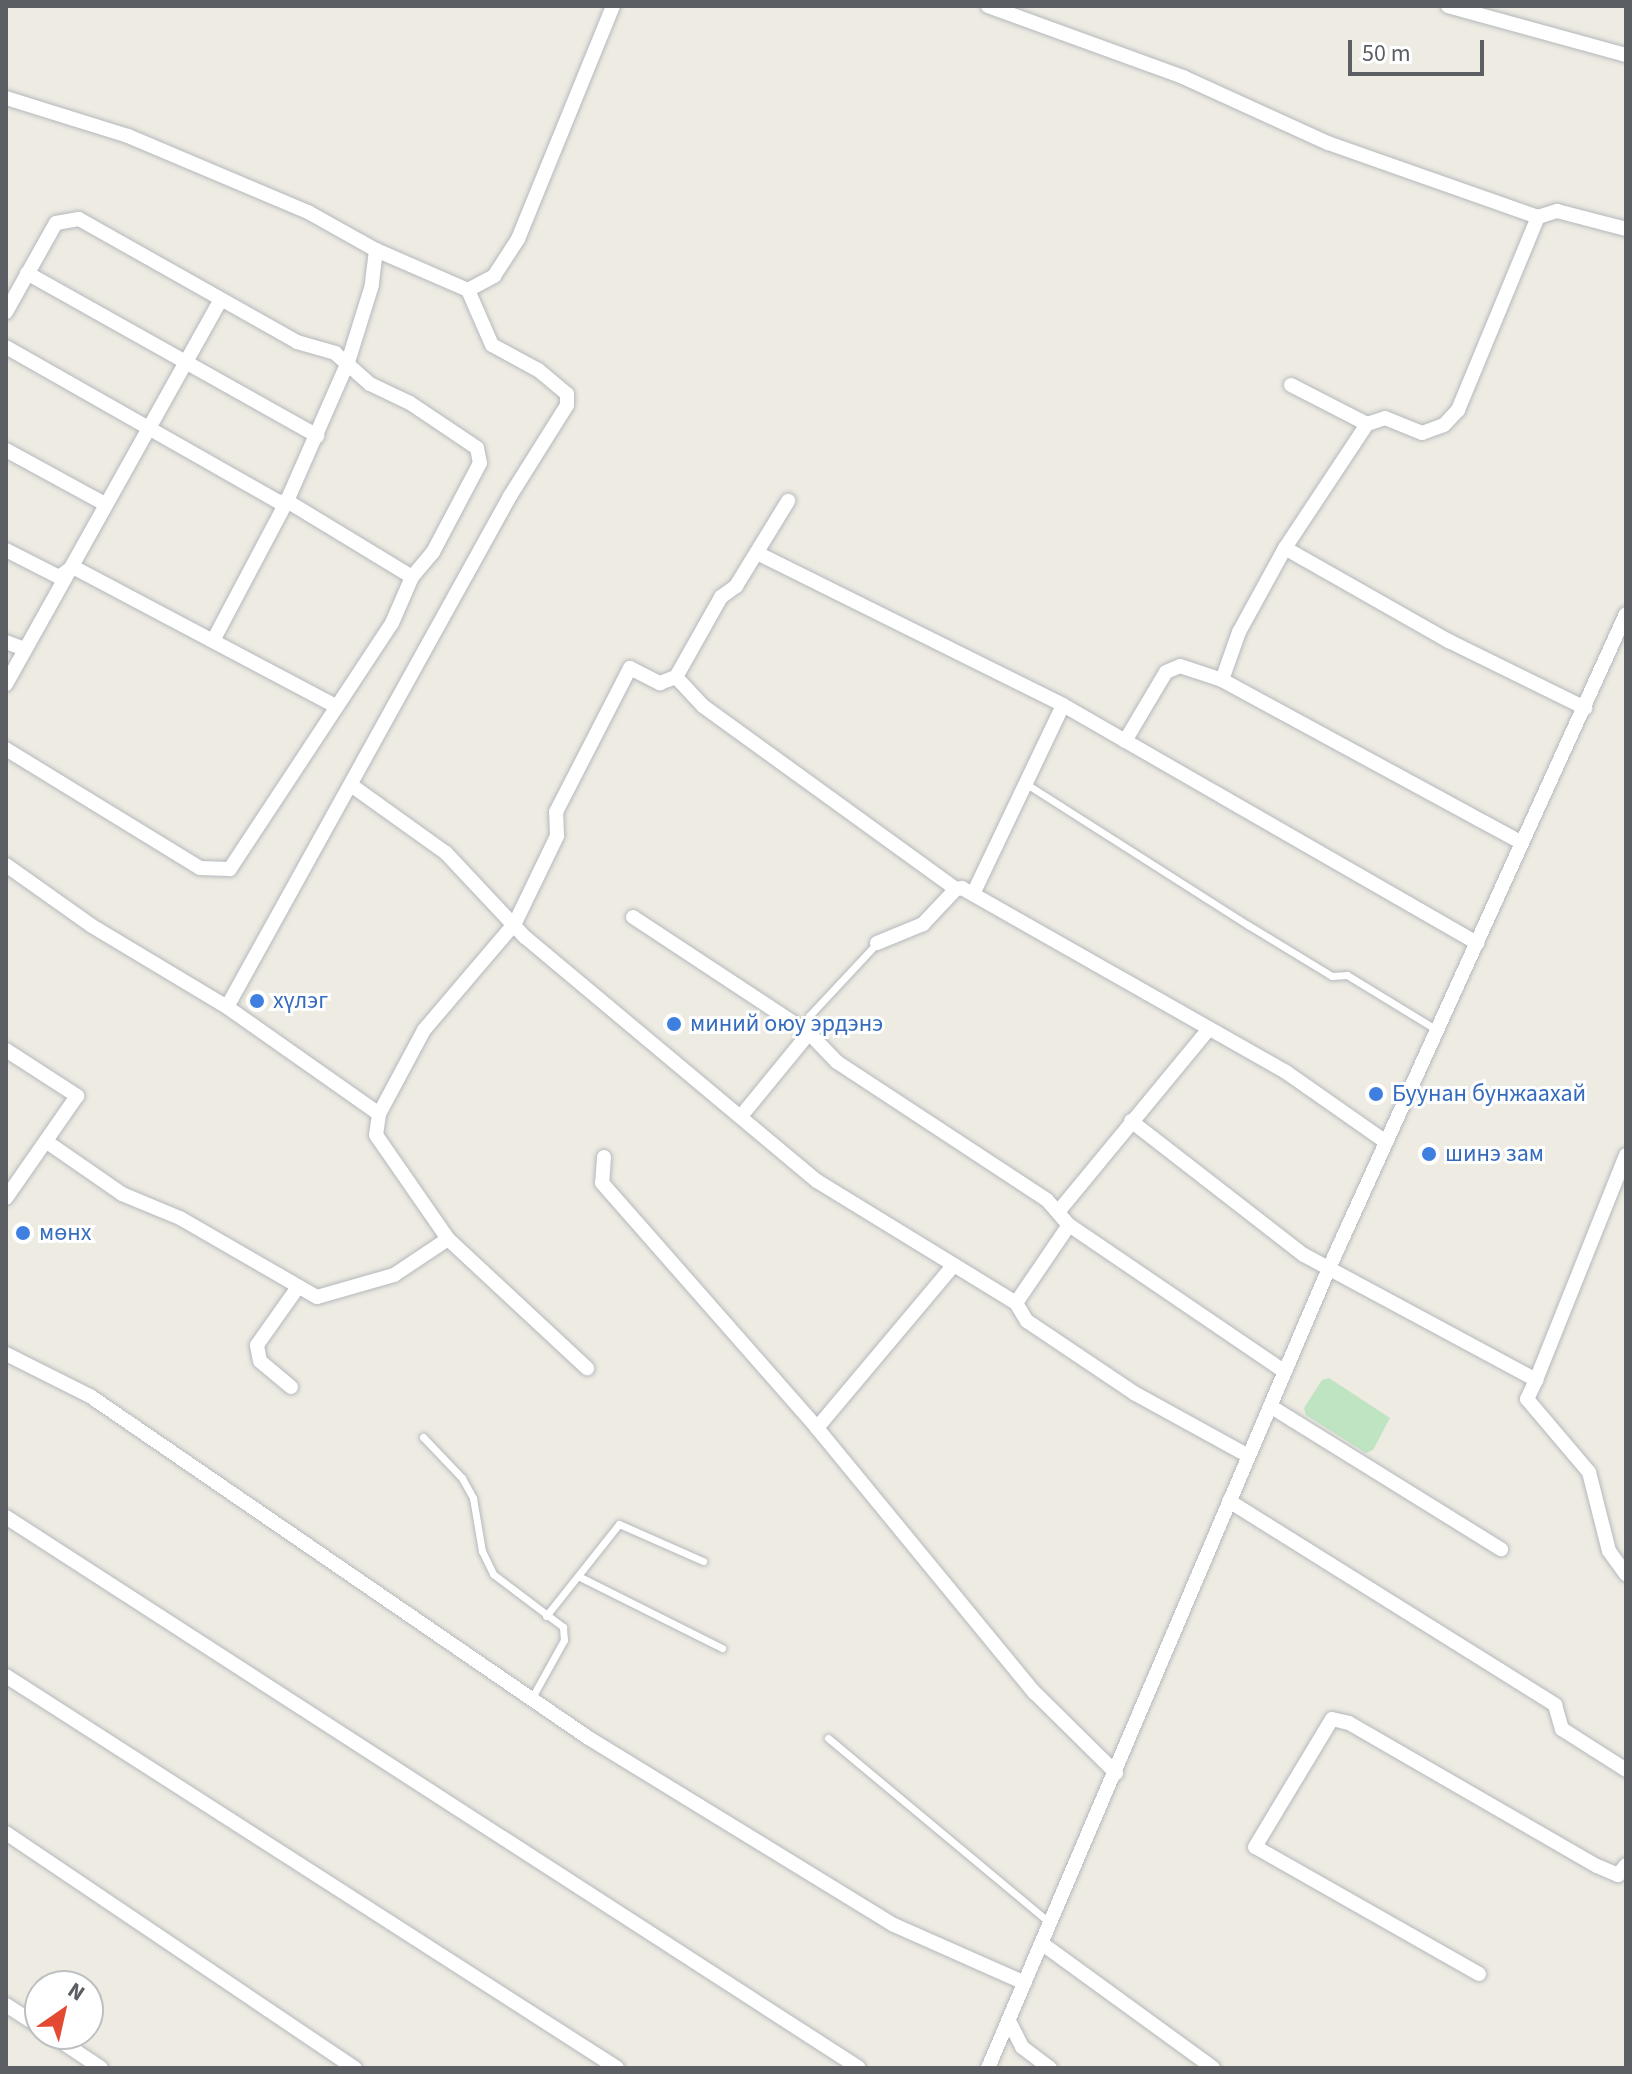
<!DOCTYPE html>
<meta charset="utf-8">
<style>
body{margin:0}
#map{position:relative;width:1632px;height:2074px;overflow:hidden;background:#edebe2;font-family:"Source Sans 3",sans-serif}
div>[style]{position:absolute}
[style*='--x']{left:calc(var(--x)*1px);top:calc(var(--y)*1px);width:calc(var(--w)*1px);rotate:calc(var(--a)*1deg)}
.green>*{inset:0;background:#bfe4c1}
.roads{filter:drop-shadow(0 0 2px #b5b8bc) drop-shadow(0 0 2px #b5b8bc)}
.lane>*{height:7px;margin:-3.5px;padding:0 3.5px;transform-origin:3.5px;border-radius:3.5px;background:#fff}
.street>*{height:14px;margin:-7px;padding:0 7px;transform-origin:7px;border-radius:7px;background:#fff}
.dots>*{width:22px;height:22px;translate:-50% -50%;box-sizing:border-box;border:4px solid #fff;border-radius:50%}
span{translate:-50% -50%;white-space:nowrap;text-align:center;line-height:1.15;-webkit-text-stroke:6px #fff;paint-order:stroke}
.shop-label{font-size:24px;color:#366cbe}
.left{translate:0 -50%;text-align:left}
.frame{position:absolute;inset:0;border:8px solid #5b5e63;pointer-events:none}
.north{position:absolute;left:24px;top:1970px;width:80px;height:80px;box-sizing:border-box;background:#fff;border:2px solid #bdbfc1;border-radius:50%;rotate:34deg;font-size:22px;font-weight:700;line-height:32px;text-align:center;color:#5b5e63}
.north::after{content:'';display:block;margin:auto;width:28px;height:36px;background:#e44932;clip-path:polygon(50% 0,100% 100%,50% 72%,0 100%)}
.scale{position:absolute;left:1348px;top:40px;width:136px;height:36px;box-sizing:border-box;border:4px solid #5b5e63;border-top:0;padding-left:10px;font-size:24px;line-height:28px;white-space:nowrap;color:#5b5e63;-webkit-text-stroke:6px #fff;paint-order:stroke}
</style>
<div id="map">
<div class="green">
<div style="clip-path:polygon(1329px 1378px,1390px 1418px,1373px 1450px,1366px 1453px,1306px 1415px,1304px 1408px,1322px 1380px)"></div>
</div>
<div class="roads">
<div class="lane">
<div style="--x:1028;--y:785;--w:261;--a:32.5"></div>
<div style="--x:1248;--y:925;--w:98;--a:31.3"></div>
<div style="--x:1332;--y:976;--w:15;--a:-4"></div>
<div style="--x:1347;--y:975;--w:105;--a:31.4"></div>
<div style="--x:809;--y:1031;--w:15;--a:-90"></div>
<div style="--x:809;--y:1016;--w:100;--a:-47"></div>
<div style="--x:423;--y:1437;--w:57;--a:46.4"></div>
<div style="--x:462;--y:1478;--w:23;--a:61"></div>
<div style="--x:473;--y:1498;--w:54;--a:80.4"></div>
<div style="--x:482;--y:1551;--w:25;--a:64"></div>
<div style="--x:493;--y:1574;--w:88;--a:37.1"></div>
<div style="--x:563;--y:1627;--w:13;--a:86"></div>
<div style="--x:564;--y:1640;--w:70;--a:119.1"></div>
<div style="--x:580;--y:1577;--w:159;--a:26.6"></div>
<div style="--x:546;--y:1616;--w:117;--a:-51.6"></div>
<div style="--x:619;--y:1524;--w:92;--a:23.8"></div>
<div style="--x:828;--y:1738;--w:290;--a:39.8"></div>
</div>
<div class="street">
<div style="--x:988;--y:6;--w:208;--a:20"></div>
<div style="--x:1183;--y:77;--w:159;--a:24.5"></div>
<div style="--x:1328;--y:143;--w:223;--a:19.4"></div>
<div style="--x:1538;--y:217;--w:20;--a:-18"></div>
<div style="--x:1557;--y:211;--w:71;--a:14.6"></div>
<div style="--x:1448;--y:6;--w:185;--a:15.4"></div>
<div style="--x:6;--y:98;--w:128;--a:17.3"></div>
<div style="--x:128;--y:136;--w:195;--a:22.9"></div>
<div style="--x:308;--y:212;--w:78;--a:29.2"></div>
<div style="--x:376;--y:250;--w:35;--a:97"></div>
<div style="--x:372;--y:285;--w:81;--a:107.3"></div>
<div style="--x:348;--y:362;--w:152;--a:113.7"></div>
<div style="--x:287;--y:501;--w:156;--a:117.9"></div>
<div style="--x:376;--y:250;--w:100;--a:23.5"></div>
<div style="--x:468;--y:290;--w:30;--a:-28"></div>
<div style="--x:494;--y:276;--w:44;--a:-57"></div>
<div style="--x:518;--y:239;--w:252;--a:-67.8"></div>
<div style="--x:27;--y:273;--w:333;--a:29.3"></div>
<div style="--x:6;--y:312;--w:102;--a:-60.7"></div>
<div style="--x:56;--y:223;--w:23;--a:-10"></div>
<div style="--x:79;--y:219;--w:250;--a:29.4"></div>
<div style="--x:297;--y:342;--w:40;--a:16"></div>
<div style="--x:335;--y:353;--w:47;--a:41.5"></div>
<div style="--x:370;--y:384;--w:44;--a:25.4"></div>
<div style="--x:410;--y:403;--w:81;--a:33.9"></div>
<div style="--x:477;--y:448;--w:15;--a:79"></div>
<div style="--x:480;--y:463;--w:101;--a:117.8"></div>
<div style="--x:433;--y:552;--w:33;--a:130"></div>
<div style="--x:412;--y:577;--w:50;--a:113.5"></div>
<div style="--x:392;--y:623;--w:295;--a:123.4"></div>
<div style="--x:230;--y:869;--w:30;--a:-178"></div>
<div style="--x:200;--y:868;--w:228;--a:-148.5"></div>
<div style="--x:6;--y:347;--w:314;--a:29.6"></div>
<div style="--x:279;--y:502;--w:8;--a:-7"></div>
<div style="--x:287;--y:501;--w:146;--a:31.3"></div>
<div style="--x:1291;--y:385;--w:85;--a:27.2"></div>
<div style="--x:6;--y:450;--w:113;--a:28.6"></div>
<div style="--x:1285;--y:548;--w:189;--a:29.6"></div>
<div style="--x:1449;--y:641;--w:152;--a:26.2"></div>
<div style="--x:6;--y:550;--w:59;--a:27"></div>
<div style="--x:59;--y:577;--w:17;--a:-36"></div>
<div style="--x:73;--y:567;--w:297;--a:27.9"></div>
<div style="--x:757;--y:553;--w:342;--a:26.4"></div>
<div style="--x:1063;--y:705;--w:478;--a:29.9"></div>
<div style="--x:6;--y:642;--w:19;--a:21"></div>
<div style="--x:676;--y:677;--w:92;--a:-60.6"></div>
<div style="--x:721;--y:597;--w:19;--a:-36"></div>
<div style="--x:736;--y:586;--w:100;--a:-58.5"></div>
<div style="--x:1222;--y:680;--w:341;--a:28.5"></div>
<div style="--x:6;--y:684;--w:439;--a:-60.8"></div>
<div style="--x:1125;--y:741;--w:80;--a:-59.3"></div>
<div style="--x:1166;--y:672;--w:15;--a:-23"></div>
<div style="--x:1180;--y:666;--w:44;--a:18.4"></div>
<div style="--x:1222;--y:680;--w:51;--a:-70.5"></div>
<div style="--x:1239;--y:632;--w:96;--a:-61.3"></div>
<div style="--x:1285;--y:548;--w:149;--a:-56.5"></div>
<div style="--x:1367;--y:424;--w:19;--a:-18"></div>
<div style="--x:1385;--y:418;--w:40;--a:22"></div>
<div style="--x:1422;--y:433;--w:23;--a:-20"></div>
<div style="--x:1444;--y:425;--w:21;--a:-47"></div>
<div style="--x:1458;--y:410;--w:209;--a:-67.5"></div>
<div style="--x:351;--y:785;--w:117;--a:35.6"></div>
<div style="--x:446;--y:853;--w:115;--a:46.8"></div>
<div style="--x:525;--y:937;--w:381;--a:39.9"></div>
<div style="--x:817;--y:1181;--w:233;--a:31.5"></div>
<div style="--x:1016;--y:1303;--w:21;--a:59"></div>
<div style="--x:1027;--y:1321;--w:129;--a:33.9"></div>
<div style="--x:1134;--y:1393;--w:129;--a:28.8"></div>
<div style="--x:6;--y:865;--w:105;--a:35.3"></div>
<div style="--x:92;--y:926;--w:157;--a:31"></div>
<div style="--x:227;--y:1007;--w:186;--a:35.1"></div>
<div style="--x:379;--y:1114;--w:21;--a:98"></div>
<div style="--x:376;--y:1135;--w:126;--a:55.3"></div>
<div style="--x:448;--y:1239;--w:190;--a:42.9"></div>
<div style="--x:973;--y:894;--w:209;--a:-64.5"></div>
<div style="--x:633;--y:917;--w:211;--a:33.4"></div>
<div style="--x:809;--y:1033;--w:40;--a:46"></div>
<div style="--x:837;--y:1062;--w:251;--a:33.3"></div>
<div style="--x:1047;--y:1200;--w:33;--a:49"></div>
<div style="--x:1069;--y:1225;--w:261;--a:34.2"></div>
<div style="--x:877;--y:943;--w:50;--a:-22.4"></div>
<div style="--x:923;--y:924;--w:48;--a:-46.7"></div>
<div style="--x:227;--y:1007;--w:584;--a:-61.02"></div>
<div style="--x:510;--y:496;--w:107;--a:-57.9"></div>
<div style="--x:567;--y:405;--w:11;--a:-90"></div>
<div style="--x:567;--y:394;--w:38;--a:-140"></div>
<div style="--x:538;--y:370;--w:52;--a:-151.5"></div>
<div style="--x:492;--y:345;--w:60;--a:-113.6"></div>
<div style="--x:6;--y:1050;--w:85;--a:32.9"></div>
<div style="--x:77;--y:1096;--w:124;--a:124.8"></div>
<div style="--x:379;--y:1114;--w:95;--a:-61.8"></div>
<div style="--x:424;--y:1030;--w:140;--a:-49.6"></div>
<div style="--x:515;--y:923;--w:97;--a:-64.2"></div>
<div style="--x:557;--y:836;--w:24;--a:-92"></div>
<div style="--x:556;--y:812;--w:162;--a:-62.8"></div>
<div style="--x:630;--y:668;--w:34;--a:27"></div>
<div style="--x:660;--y:683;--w:17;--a:-21"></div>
<div style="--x:676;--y:677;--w:40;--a:47"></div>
<div style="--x:703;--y:706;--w:312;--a:35.9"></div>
<div style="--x:956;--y:889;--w:6;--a:-9"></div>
<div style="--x:962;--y:888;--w:373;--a:29.6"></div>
<div style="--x:1286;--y:1072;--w:122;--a:35"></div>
<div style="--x:742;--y:1115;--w:106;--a:-50.7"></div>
<div style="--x:1131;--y:1121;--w:219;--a:37.8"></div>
<div style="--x:1304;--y:1255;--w:264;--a:28.3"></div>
<div style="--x:1536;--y:1380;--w:21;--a:115"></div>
<div style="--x:1527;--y:1399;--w:96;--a:49.7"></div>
<div style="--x:1589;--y:1472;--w:81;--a:75.8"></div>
<div style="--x:1609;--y:1551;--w:29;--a:54"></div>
<div style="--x:47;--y:1142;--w:91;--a:34.7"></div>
<div style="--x:122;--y:1194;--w:63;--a:22.5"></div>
<div style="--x:180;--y:1218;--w:158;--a:30"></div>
<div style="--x:317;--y:1297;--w:80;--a:-15.9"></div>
<div style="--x:394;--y:1275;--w:65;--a:-33.7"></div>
<div style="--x:604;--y:1157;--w:26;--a:94"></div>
<div style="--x:602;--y:1183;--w:326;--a:48.7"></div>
<div style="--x:817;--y:1428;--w:343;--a:50.6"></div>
<div style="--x:1035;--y:1693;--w:114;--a:44.6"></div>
<div style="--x:1058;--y:1212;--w:237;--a:-50.5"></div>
<div style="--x:1016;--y:1303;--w:94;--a:-55.8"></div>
<div style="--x:6;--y:1354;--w:94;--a:26.6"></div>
<div style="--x:90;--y:1396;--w:603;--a:34.45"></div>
<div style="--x:587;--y:1737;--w:360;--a:31.5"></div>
<div style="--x:894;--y:1925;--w:143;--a:23.9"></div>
<div style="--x:1536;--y:1380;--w:242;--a:-68.2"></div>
<div style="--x:291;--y:1387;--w:40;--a:-140"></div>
<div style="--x:260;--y:1361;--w:16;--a:-101"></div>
<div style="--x:257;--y:1345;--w:71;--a:-54.7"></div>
<div style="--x:1270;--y:1406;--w:272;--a:31.8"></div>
<div style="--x:817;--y:1428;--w:213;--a:-50"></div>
<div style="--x:1229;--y:1501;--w:385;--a:32"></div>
<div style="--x:1555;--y:1705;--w:25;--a:74"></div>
<div style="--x:1562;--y:1729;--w:76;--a:32.6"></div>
<div style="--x:6;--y:1517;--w:1015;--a:32.86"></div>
<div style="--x:6;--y:1676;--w:726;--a:32.68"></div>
<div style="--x:6;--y:1833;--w:421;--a:34"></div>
<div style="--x:1044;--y:1945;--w:209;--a:36"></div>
<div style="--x:1479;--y:1974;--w:257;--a:-150.4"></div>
<div style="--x:1255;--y:1847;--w:149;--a:-59"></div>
<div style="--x:1332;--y:1719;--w:17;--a:13"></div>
<div style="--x:1349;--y:1723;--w:286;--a:30"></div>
<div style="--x:1597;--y:1866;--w:23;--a:23"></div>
<div style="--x:1618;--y:1875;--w:13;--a:-51"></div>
<div style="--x:6;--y:2005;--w:40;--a:32.9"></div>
<div style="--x:1010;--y:2023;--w:27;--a:63"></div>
<div style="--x:1022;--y:2047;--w:35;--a:37"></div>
<div style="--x:50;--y:2034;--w:61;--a:33.7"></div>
<div style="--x:988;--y:2068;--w:870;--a:-66.91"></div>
<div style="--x:1329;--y:1268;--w:718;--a:-65.58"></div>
</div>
</div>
<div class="dots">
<div style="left:257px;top:1001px;background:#3f7fe0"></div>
<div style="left:674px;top:1024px;background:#3f7fe0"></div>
<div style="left:1376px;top:1094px;background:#3f7fe0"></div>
<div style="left:1429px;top:1154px;background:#3f7fe0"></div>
<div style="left:23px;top:1233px;background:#3f7fe0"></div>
</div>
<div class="shop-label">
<span class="left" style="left:273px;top:1001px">хүлэг</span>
<span class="left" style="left:690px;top:1024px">миний оюу эрдэнэ</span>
<span class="left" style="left:1392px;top:1094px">Буунан бунжаахай</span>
<span class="left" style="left:1445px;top:1154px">шинэ зам</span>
<span class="left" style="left:39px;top:1233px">мөнх</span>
</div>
<div class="frame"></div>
<div class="north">N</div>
<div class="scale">50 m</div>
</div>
